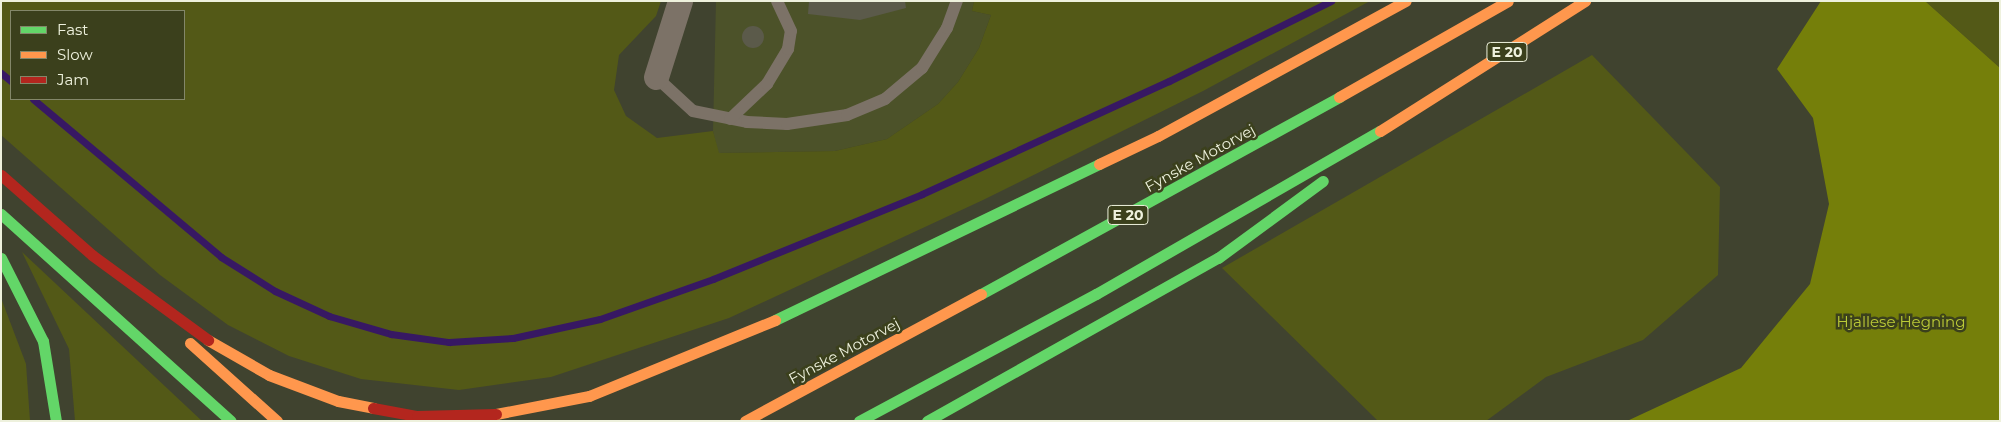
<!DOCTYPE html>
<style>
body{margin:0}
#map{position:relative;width:2001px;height:422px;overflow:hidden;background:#40432f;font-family:Montserrat,sans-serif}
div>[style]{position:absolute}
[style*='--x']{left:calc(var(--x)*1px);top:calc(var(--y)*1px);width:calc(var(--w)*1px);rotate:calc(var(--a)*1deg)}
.built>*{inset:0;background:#4c5229}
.green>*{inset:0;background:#535917}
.forest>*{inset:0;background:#757f0a}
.stream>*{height:7px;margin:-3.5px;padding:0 3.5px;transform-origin:3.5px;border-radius:3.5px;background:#371863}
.building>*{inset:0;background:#5b5a4a}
.round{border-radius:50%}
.lane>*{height:12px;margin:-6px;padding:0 6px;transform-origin:6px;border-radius:6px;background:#7c7267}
.street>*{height:25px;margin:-12.5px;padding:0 12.5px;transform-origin:12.5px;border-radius:12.5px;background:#7c7267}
.fast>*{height:11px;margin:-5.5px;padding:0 5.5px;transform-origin:5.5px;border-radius:5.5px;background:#63d668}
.slow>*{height:11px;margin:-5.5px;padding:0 5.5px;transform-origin:5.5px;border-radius:5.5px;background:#ff974d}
.jam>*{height:11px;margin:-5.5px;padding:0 5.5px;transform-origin:5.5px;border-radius:5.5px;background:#b3261e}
span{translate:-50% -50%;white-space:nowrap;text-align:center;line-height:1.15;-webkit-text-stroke:5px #3b401c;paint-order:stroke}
.shield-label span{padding:1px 4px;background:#3b401c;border:1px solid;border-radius:4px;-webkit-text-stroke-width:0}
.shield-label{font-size:14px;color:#eef1dd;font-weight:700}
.street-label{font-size:15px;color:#eef1dd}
.park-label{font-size:15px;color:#bccb37}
.frame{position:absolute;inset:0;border:2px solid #eef1dd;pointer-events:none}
.legend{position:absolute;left:10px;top:10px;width:175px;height:90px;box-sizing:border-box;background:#3b401c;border:1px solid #838769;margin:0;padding:6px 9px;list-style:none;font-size:15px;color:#eef1dd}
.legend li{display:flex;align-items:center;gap:10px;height:25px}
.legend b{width:25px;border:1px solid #838769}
</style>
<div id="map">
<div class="built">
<div style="clip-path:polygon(716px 1px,974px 1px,972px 11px,991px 15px,979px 48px,958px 82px,938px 104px,887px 139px,835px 151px,718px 153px,713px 131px)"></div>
</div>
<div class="green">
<div style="clip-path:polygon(evenodd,1px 1px,661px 1px,656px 16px,619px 55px,614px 90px,626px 116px,657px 138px,713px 131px,719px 153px,835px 151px,887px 139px,938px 104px,958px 82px,979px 48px,991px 15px,972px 11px,974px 1px,1370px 1px,1203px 91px,983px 200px,729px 318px,551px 377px,459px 390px,361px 379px,289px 356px,228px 325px,160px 275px,1px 135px,1px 1px,184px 11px,184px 99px,11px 99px,11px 11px,184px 11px)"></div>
<div style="clip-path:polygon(1925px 1px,2000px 1px,2000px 68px)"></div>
<div style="clip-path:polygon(1592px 55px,1720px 187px,1718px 275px,1643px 340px,1546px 377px,1486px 421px,1378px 421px,1222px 268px)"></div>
<div style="clip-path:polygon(22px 252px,202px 421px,75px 421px,69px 349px)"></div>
<div style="clip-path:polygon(1px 298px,26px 364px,30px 421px,1px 421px)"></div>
</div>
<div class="forest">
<div style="clip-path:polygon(1821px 1px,1925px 1px,2000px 68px,2000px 421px,1627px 421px,1741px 368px,1810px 284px,1829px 204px,1813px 118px,1777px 69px)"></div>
</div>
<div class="stream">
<div style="--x:1;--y:73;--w:13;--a:39"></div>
<div style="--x:33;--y:99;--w:246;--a:40"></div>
<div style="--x:221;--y:257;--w:64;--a:32.2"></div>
<div style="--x:275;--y:291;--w:60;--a:24.8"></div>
<div style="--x:329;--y:316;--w:65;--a:16.2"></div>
<div style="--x:391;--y:334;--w:59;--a:7.9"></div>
<div style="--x:449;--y:342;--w:64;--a:-3.6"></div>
<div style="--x:513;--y:338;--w:89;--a:-12.3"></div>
<div style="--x:600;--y:319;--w:120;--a:-19.5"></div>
<div style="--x:713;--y:279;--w:226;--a:-22.1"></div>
<div style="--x:922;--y:194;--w:272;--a:-24.6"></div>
<div style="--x:1169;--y:81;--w:181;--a:-26.3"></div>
</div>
<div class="building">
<div style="clip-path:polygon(809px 1px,905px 1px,906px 8px,860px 20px,808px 14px)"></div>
<div class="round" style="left:742px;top:26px;width:22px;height:22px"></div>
</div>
<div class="lane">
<div style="--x:656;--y:77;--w:50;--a:42.6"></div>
<div style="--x:693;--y:111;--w:55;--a:11.5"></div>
<div style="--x:747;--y:122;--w:40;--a:2.9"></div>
<div style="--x:787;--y:124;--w:61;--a:-8.5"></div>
<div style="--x:847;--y:115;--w:41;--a:-22.8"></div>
<div style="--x:885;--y:99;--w:48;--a:-40"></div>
<div style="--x:922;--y:68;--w:47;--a:-58"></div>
<div style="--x:947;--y:28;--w:29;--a:-70"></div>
<div style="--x:730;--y:119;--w:51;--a:-43.4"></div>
<div style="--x:767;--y:84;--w:41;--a:-59"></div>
<div style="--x:788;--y:49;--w:18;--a:-81"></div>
<div style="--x:791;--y:31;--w:33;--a:-115"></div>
</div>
<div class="street">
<div style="--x:656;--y:77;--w:80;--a:-72.5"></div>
</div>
<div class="fast">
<div style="--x:1;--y:214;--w:309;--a:42"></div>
<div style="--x:1;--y:258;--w:93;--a:63.2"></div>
<div style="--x:43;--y:341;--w:81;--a:80.8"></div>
<div style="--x:981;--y:294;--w:409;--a:-28.8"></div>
<div style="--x:775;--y:320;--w:360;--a:-25.7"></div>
<div style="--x:859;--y:421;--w:269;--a:-28.2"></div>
<div style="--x:1096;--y:294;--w:327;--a:-29.9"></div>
<div style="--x:927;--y:421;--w:334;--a:-29.3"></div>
<div style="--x:1218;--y:258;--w:130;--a:-36.3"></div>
</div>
<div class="slow">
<div style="--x:1339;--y:97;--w:194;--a:-29.6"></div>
<div style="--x:1380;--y:131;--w:243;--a:-32.4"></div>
<div style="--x:1099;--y:164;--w:65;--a:-25.4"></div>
<div style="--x:1158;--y:136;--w:282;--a:-28.6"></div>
<div style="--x:208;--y:340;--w:70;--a:29.8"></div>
<div style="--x:269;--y:375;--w:74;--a:20.6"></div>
<div style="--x:338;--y:401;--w:36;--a:11"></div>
<div style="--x:190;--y:343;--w:117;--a:41.9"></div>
<div style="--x:496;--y:414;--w:95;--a:-11"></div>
<div style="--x:589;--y:396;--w:201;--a:-22.2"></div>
<div style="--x:745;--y:421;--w:268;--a:-28.3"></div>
</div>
<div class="jam">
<div style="--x:1;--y:175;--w:121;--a:41.3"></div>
<div style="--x:92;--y:255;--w:144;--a:36.2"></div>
<div style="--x:373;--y:408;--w:45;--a:10.3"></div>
<div style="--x:417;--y:416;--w:79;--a:-1.5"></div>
</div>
<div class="shield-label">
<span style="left:1507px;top:52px">E 20</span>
<span style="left:1128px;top:215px">E 20</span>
</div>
<div class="street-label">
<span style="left:1200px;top:158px;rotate:-29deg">Fynske Motorvej</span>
<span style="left:844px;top:351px;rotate:-28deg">Fynske Motorvej</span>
</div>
<div class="park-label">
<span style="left:1901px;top:322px">Hjallese Hegning</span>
</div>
<div class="frame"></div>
<ul class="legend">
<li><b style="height:6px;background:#63d668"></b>Fast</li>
<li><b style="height:6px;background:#ff974d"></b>Slow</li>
<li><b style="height:6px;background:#b3261e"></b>Jam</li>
</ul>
</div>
